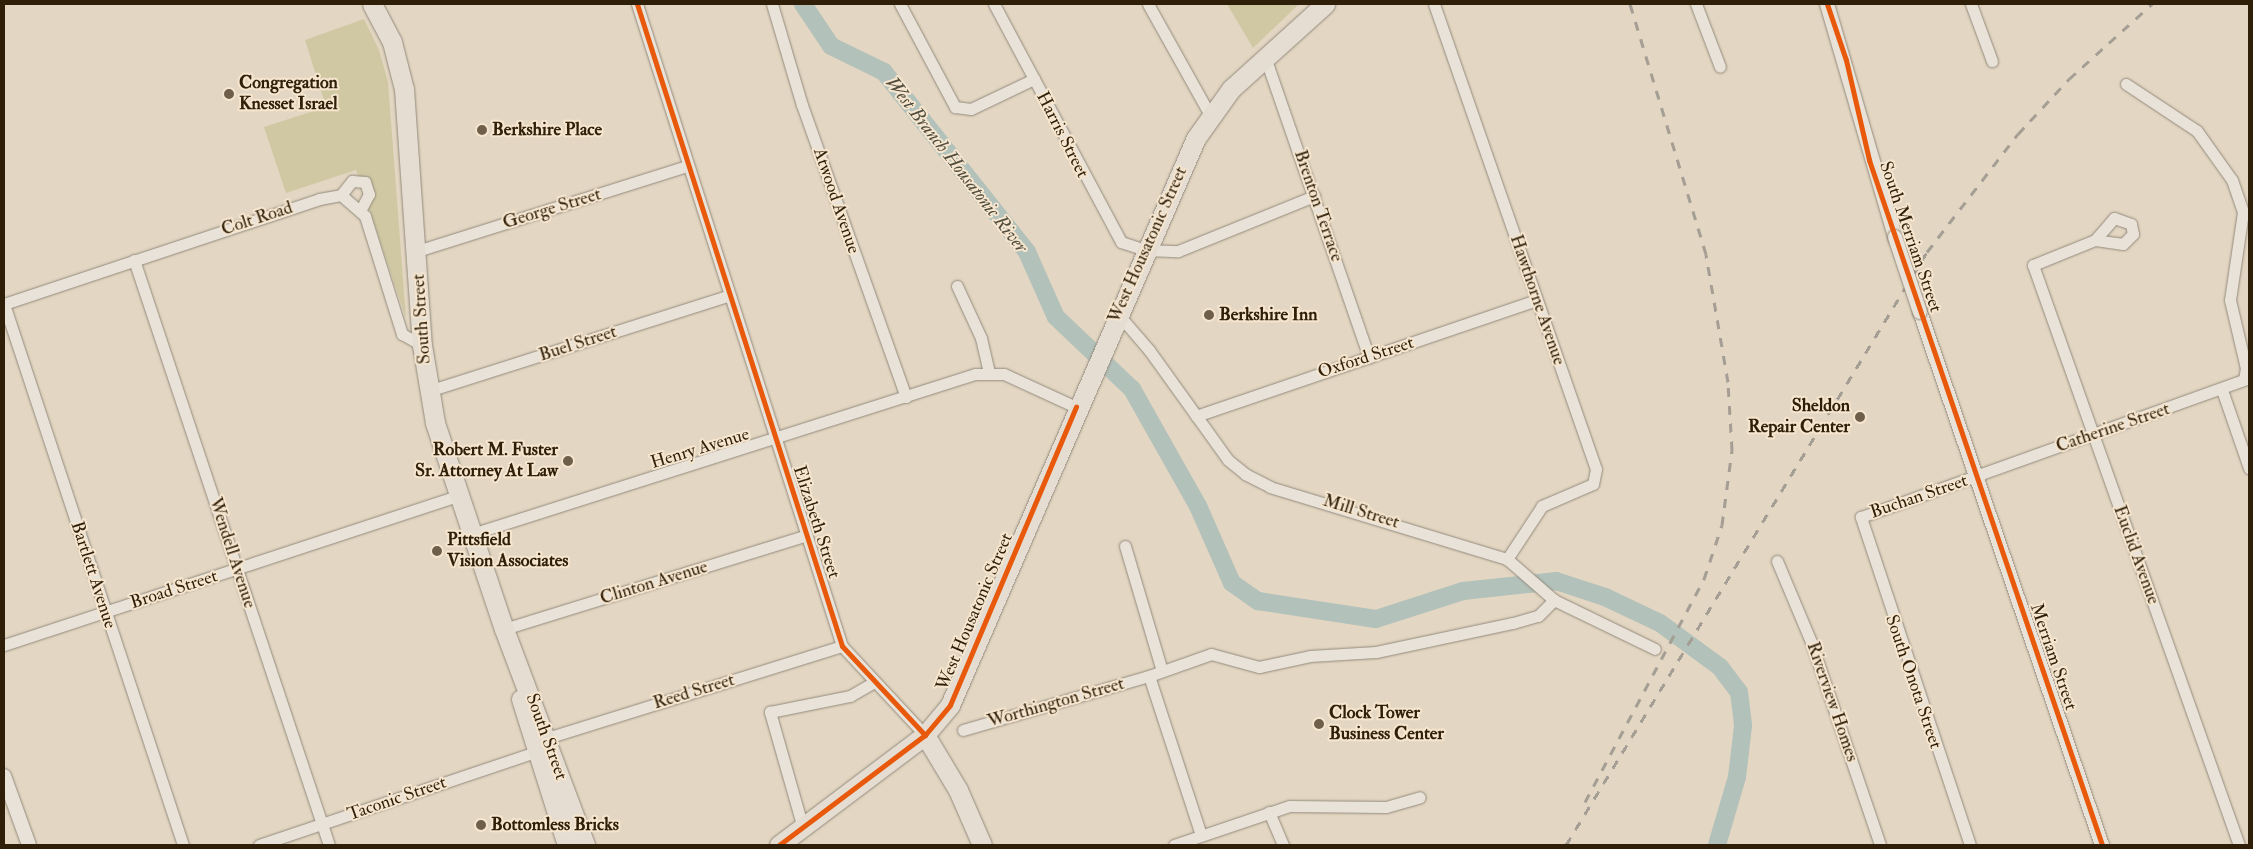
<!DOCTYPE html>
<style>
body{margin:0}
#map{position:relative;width:2253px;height:849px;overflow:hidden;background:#e3d6c2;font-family:"IM FELL Double Pica",serif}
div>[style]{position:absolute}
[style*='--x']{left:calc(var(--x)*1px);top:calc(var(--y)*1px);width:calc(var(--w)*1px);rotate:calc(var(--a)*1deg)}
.green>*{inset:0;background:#d0c8a3}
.river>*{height:18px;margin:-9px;padding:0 9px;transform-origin:9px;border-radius:9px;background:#b2c1ba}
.roads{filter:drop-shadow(0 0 1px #938a7c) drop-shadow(0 0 1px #938a7c)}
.minor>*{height:11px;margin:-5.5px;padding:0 5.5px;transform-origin:5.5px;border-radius:5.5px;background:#e8e2d8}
.tertiary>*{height:14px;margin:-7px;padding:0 7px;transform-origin:7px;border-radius:7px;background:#e8e2d8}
.trunk>*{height:19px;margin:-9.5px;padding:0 9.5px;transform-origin:9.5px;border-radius:9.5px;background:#e5ddd1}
.rail>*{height:3px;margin-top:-1.5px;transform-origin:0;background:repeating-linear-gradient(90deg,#a59e94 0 9px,transparent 0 18px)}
.bridges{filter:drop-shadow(0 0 1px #938a7c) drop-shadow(0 0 1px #938a7c)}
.tertiary-bridge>*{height:14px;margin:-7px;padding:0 7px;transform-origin:7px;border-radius:7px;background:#e8e2d8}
.cycleway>*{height:5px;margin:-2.5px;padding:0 2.5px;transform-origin:2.5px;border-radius:2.5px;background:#e8590c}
.dots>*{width:14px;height:14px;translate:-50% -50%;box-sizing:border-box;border:2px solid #f6e6cf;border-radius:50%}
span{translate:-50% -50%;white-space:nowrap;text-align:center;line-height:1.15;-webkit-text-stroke:4px #f6e6cf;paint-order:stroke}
.poi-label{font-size:18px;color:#2f1f09;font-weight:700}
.left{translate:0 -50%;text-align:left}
.right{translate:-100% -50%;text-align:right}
.street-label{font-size:18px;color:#2f1f09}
.water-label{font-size:19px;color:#504d3d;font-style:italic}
.frame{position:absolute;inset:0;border:5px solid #2f1f09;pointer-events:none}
</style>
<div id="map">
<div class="green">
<div style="clip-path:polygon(1227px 4px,1299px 4px,1253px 48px)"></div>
<div style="clip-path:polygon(364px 19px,379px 50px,388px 82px,406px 318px,356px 170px,286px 193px,264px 127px,326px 107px,305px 40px)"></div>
</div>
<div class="river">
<div style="--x:803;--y:4;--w:50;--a:56.3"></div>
<div style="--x:831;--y:46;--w:59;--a:26.1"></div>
<div style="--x:884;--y:72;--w:230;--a:51.5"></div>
<div style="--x:1027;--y:252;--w:71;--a:66"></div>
<div style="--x:1056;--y:317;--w:105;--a:43.5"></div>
<div style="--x:1132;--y:389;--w:134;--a:60.6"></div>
<div style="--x:1198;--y:506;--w:84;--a:66.2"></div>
<div style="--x:1232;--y:583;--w:32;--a:35"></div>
<div style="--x:1258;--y:601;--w:119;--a:8.7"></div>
<div style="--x:1376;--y:619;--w:91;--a:-17.8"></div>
<div style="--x:1463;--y:591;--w:94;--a:-6.1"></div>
<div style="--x:1556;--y:581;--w:52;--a:18.1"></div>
<div style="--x:1605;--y:597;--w:61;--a:25.3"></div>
<div style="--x:1660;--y:623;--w:74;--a:36.3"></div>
<div style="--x:1720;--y:667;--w:31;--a:53"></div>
<div style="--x:1739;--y:692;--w:34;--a:83"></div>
<div style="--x:1743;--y:726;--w:51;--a:96.7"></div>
<div style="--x:1737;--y:777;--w:71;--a:106.4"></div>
</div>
<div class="roads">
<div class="minor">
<div style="--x:637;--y:4;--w:674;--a:72.29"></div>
<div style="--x:842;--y:646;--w:122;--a:47"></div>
<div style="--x:772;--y:4;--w:105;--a:73.5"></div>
<div style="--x:802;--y:105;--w:310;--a:70.4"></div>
<div style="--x:900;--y:4;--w:117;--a:61.9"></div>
<div style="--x:955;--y:107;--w:16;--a:7"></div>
<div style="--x:971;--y:109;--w:70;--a:-25.5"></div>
<div style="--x:994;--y:4;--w:270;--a:61.9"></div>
<div style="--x:1121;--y:242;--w:25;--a:18"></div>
<div style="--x:1145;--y:250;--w:33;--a:2"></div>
<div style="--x:1178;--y:251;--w:147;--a:-22"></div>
<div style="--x:1148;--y:4;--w:127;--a:60.8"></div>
<div style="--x:1434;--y:4;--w:492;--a:70.8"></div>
<div style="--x:1596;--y:469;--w:15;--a:101"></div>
<div style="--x:1593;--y:484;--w:56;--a:156.7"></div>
<div style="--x:1542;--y:506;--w:64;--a:123.4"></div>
<div style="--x:1696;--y:4;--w:67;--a:69.1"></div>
<div style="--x:1971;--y:4;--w:61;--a:69.8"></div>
<div style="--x:1265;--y:57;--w:318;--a:70.9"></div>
<div style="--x:2126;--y:84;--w:85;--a:33.5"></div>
<div style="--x:2197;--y:131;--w:60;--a:54.5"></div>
<div style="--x:2232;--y:180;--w:34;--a:71"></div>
<div style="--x:2243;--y:212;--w:89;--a:98.4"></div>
<div style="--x:2230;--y:300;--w:70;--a:76.8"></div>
<div style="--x:2246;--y:368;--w:11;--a:100"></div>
<div style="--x:341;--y:195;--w:18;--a:-52"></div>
<div style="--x:352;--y:181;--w:13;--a:4"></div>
<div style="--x:365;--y:182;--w:13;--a:72"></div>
<div style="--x:369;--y:194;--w:17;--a:118"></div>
<div style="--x:2095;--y:240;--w:29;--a:-49"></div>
<div style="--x:2114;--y:218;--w:18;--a:19"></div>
<div style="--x:2131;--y:224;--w:10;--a:79"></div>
<div style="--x:2133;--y:234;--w:14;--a:135"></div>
<div style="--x:2123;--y:244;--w:28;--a:-172"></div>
<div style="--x:2095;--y:240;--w:67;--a:158"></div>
<div style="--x:2033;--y:265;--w:615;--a:70.45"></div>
<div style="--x:417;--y:251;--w:283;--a:-17.5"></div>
<div style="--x:134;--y:260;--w:617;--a:71.57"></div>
<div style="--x:957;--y:286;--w:57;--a:65.2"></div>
<div style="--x:981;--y:338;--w:35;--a:77"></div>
<div style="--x:4;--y:304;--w:570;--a:71.69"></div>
<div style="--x:4;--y:304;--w:332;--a:-18.4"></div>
<div style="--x:319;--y:199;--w:22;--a:-10"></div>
<div style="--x:341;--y:195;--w:32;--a:41"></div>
<div style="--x:365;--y:216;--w:124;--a:72.6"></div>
<div style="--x:402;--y:334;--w:23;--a:29"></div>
<div style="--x:1118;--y:314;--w:48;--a:49.3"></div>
<div style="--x:1149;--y:350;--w:135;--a:54.3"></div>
<div style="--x:1228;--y:460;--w:22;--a:39"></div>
<div style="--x:1245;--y:474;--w:28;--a:27"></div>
<div style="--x:1270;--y:487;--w:248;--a:16.9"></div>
<div style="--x:1507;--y:559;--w:62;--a:41.1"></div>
<div style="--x:1554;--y:600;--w:112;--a:25.9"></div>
<div style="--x:2222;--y:390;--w:83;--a:70.9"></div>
<div style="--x:428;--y:391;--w:315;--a:-17.6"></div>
<div style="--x:1196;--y:416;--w:359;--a:-18.8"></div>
<div style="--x:472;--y:534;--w:528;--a:-17.65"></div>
<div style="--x:975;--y:374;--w:29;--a:0"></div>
<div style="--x:1004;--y:374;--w:79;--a:24.6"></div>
<div style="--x:1125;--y:546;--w:130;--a:73.5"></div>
<div style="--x:1777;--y:561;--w:88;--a:67.2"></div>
<div style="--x:1811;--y:642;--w:214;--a:71.2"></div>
<div style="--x:504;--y:629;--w:315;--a:-17.2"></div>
<div style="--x:4;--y:645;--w:478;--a:-18.2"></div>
<div style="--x:963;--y:730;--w:194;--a:-16.2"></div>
<div style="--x:547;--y:738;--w:309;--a:-17.3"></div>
<div style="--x:1269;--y:812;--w:36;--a:67"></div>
<div style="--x:803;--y:828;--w:121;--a:-105.9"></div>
<div style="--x:770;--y:712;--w:82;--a:-11.3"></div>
<div style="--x:850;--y:696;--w:28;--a:-30"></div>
<div style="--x:1201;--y:835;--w:167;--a:-108.1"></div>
<div style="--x:1149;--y:676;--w:66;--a:-19.5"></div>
<div style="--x:1211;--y:654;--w:50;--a:15.2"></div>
<div style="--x:1259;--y:667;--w:52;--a:-12.2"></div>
<div style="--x:1310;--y:656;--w:66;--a:-3.5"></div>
<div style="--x:1376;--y:652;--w:140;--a:-12"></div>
<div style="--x:1513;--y:623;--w:26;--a:-16"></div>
<div style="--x:1538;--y:616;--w:23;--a:-45"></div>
<div style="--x:259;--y:845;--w:292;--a:-18.6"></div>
<div style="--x:1174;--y:845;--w:121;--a:-18.7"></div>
<div style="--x:1289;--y:806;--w:97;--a:0.6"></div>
<div style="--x:1386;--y:807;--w:35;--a:-16"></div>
<div style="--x:1970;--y:845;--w:346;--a:-108.4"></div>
<div style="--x:1861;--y:517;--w:412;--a:-19.7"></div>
</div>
<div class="tertiary">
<div style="--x:1827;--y:4;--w:243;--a:73.7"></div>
<div style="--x:1920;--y:312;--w:563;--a:71.15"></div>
<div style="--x:4;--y:776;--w:73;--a:70.1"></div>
</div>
<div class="trunk">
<div style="--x:372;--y:4;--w:43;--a:62.2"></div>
<div style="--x:392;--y:42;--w:49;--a:75.7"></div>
<div style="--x:404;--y:89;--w:257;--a:86"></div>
<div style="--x:422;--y:345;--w:79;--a:80.5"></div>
<div style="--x:435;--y:423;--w:217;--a:71.5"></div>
<div style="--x:504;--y:629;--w:231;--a:69.4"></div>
<div style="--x:521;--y:699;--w:153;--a:72.5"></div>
<div style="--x:925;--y:735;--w:64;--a:59"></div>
<div style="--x:958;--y:790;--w:60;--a:66.4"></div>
<div style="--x:779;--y:845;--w:183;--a:-37"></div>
<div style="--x:925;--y:735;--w:39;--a:-50"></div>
<div style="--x:950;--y:705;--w:618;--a:-66.55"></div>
<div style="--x:1196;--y:138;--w:60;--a:-54.5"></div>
<div style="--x:1231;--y:89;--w:127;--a:-42.1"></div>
</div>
</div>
<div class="rail">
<div style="--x:1585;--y:802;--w:253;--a:-61.9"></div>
<div style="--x:1704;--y:579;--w:57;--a:-71.6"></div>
<div style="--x:1722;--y:525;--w:76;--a:-82.4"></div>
<div style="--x:1732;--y:450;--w:68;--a:-93.4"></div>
<div style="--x:1728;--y:382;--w:130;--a:-99.8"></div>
<div style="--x:1706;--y:254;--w:261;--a:-106.9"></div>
<div style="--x:1566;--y:845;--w:694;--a:-58.67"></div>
<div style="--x:1927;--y:252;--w:149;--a:-52.4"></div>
<div style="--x:2018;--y:134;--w:75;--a:-47.2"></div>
<div style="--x:2069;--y:79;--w:112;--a:-42.1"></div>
</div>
<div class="bridges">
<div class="tertiary-bridge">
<div style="--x:1895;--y:237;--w:79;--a:71.6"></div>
</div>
</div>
<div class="cycleway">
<div style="--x:637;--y:4;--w:674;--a:72.29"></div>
<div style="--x:842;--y:646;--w:122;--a:47"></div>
<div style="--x:1827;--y:4;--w:59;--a:71.3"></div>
<div style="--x:1846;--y:60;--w:103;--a:77"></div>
<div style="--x:1869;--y:160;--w:724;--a:71.21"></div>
<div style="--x:779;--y:845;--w:183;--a:-37"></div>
<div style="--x:925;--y:735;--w:39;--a:-50"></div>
<div style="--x:950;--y:705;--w:324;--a:-67.1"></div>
</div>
<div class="dots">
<div style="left:229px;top:94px;background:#6e5f4a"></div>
<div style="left:482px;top:130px;background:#6e5f4a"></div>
<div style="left:1209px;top:315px;background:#6e5f4a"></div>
<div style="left:1860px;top:417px;background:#6e5f4a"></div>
<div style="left:568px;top:461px;background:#6e5f4a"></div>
<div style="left:437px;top:551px;background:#6e5f4a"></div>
<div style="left:1319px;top:724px;background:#6e5f4a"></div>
<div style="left:481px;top:825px;background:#6e5f4a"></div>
</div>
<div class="poi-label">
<span class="left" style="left:239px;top:94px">Congregation<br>Knesset Israel</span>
<span class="left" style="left:492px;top:130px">Berkshire Place</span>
<span class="left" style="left:1219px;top:315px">Berkshire Inn</span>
<span class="right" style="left:1850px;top:417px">Sheldon<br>Repair Center</span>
<span class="right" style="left:558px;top:461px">Robert M. Fuster<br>Sr. Attorney At Law</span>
<span class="left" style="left:447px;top:551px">Pittsfield<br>Vision Associates</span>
<span class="left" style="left:1329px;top:724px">Clock Tower<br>Business Center</span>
<span class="left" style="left:491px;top:825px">Bottomless Bricks</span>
</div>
<div class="street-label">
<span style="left:1062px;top:135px;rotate:63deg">Harris Street</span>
<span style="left:836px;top:201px;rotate:71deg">Atwood Avenue</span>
<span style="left:1318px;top:206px;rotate:71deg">Brenton Terrace</span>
<span style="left:552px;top:209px;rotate:-17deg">George Street</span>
<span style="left:257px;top:219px;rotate:-18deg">Colt Road</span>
<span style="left:1910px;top:237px;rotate:71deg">South Merriam Street</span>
<span style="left:1148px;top:245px;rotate:-66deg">West Housatonic Street</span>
<span style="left:1537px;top:300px;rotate:71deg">Hawthorne Avenue</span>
<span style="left:422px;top:319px;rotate:-94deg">South Street</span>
<span style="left:578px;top:344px;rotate:-18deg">Buel Street</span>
<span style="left:1366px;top:358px;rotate:-18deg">Oxford Street</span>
<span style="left:2113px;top:428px;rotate:-19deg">Catherine Street</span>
<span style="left:700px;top:449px;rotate:-17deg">Henry Avenue</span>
<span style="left:1919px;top:497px;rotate:-19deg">Buchan Street</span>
<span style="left:1361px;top:512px;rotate:17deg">Mill Street</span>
<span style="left:816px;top:522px;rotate:72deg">Elizabeth Street</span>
<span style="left:232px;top:553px;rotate:72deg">Wendell Avenue</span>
<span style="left:2136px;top:555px;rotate:70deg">Euclid Avenue</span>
<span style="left:93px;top:575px;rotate:72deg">Bartlett Avenue</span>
<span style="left:654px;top:583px;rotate:-17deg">Clinton Avenue</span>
<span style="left:174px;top:590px;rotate:-18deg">Broad Street</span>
<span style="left:975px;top:612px;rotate:-67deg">West Housatonic Street</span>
<span style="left:2053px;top:657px;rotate:71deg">Merriam Street</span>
<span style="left:1913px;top:682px;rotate:71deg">South Onota Street</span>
<span style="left:694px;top:692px;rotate:-17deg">Reed Street</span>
<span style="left:1832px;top:702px;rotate:71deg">Riverview Homes</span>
<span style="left:1056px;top:703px;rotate:-16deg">Worthington Street</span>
<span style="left:546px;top:737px;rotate:70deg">South Street</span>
<span style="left:397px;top:799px;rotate:-19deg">Taconic Street</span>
</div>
<div class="water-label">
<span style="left:956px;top:165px;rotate:52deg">West Branch Housatonic River</span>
</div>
<div class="frame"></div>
</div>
